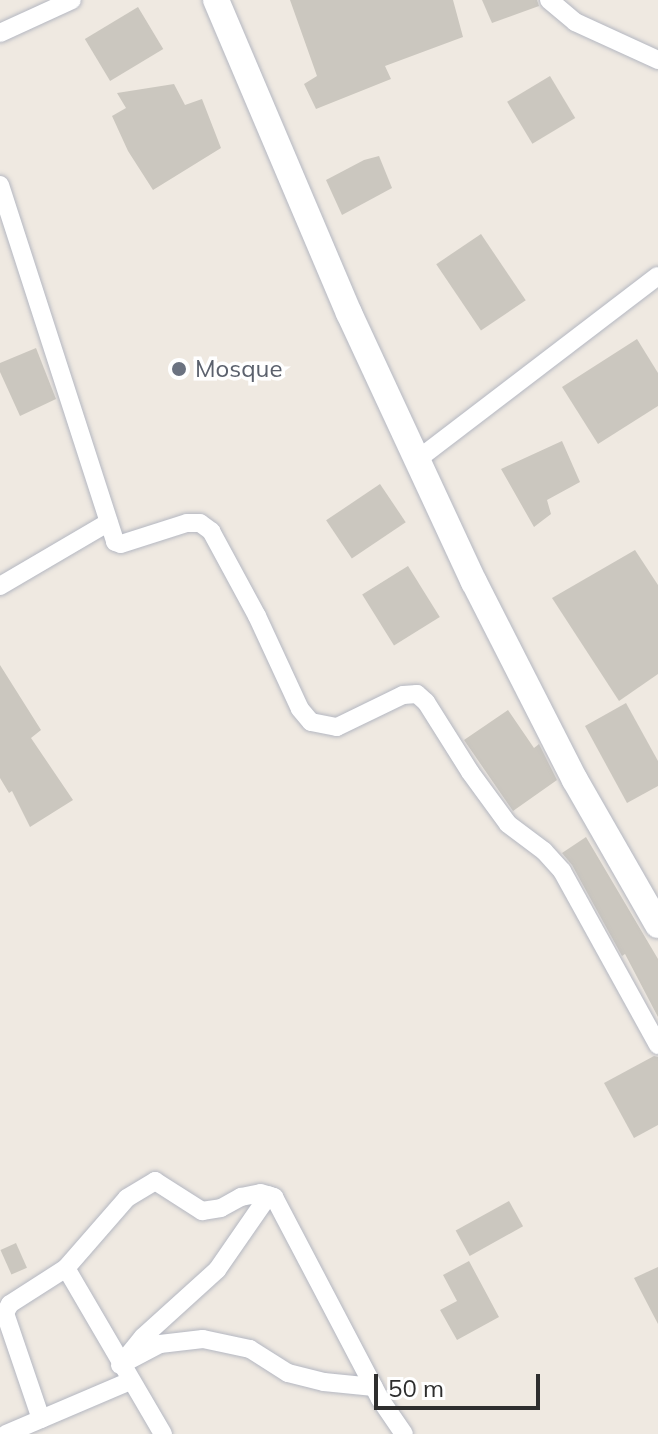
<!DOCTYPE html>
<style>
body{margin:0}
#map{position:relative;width:658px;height:1434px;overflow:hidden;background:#efe9e1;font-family:Mulish,sans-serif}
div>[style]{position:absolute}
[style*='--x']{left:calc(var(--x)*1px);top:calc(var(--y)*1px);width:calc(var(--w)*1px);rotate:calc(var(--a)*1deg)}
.building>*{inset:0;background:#cbc7bf;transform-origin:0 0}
.roads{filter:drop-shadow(0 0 2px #b4b7c1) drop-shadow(0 0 2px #b4b7c1)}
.street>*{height:18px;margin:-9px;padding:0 9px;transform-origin:9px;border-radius:9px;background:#fff}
.secondary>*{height:26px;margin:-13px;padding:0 13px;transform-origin:13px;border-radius:13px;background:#fff}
.dots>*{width:22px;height:22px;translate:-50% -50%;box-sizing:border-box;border:4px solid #fff;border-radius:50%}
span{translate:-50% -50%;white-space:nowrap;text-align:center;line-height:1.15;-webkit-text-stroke:7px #fff;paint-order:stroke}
.worship-label{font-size:24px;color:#5b616d}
.left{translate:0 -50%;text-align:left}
.scale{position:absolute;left:374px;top:1374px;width:166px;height:36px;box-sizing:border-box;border:4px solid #2e2e2e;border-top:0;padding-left:10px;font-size:24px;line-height:28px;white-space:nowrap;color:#2e2e2e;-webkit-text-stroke:6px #fff;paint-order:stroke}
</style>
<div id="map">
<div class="building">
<div style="clip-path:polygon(290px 0,453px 0,463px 37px,385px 66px,391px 79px,316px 109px,304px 84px,317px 76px)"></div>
<div style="clip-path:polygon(482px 0,537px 0,539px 6px,492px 23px)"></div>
<div style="left:138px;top:7px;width:49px;height:62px;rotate:59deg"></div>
<div style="left:550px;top:76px;width:49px;height:50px;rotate:59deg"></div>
<div style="clip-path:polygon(174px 84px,185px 105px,202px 99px,221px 148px,153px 190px,128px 151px,112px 116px,126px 108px,117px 93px)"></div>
<div style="clip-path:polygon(379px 156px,392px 188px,342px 215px,326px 180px,364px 160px)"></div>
<div style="left:481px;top:234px;width:80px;height:54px;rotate:56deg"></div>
<div style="clip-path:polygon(637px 339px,658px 373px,658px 406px,598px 444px,562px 387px)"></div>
<div style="clip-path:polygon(36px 348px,56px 399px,20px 416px,0 372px,0 363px)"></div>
<div style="clip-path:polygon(562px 441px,580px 482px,547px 500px,551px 514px,534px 527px,501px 469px)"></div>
<div style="left:380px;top:484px;width:46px;height:65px;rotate:56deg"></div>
<div style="clip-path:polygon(635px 550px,658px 585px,658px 674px,619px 701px,552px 598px)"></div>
<div style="left:408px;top:566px;width:60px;height:54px;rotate:58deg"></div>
<div style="clip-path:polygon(0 665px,41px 730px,31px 738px,73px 800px,30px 827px,12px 791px,9px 793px,0 778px)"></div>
<div style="clip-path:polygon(626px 703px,658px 761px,658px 786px,627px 803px,585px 726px)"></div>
<div style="clip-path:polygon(508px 710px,534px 748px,539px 744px,557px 780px,513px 811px,464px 740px)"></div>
<div style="clip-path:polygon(586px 837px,658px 959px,658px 1017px,625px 954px,622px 956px,572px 865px,562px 853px)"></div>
<div style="clip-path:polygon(654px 1056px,658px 1057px,658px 1125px,634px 1138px,604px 1083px)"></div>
<div style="left:509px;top:1201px;width:29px;height:61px;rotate:61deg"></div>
<div style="left:16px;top:1243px;width:27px;height:17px;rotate:66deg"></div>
<div style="clip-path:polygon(469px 1261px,499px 1317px,457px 1340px,440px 1310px,457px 1301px,443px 1275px)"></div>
<div style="clip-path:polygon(658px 1267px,658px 1324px,634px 1278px)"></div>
</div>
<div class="roads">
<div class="street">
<div style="--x:549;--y:0;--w:34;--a:40"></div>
<div style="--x:575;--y:22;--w:91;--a:24.6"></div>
<div style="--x:0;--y:33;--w:79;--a:-24.6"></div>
<div style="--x:0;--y:185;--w:375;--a:72.1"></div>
<div style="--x:115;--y:542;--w:6;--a:18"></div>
<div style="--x:121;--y:544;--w:69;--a:-17.7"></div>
<div style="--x:187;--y:523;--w:13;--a:0"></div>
<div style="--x:200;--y:523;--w:14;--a:36"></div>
<div style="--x:211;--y:531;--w:97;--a:61.6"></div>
<div style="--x:257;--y:616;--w:102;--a:65.2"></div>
<div style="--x:300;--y:709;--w:17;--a:50"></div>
<div style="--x:311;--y:722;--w:26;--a:11"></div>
<div style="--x:337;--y:727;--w:73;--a:-25.9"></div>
<div style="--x:403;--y:695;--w:14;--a:-4"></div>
<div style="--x:417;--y:694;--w:12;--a:42"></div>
<div style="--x:426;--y:702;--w:83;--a:57.8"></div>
<div style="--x:470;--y:772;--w:64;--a:53.8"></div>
<div style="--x:508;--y:824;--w:45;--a:36.9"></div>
<div style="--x:544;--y:851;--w:27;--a:48"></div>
<div style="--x:562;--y:871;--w:199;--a:61.1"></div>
<div style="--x:417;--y:460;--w:303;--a:-37.4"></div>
<div style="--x:0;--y:586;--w:126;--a:-30.4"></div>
<div style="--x:66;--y:1268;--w:192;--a:59.7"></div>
<div style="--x:126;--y:1358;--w:27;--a:-51"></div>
<div style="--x:143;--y:1337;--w:100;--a:-42.2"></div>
<div style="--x:217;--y:1270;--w:91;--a:-55.3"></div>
<div style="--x:120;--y:1365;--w:45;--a:-27.7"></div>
<div style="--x:160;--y:1344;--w:43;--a:-6.6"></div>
<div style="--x:203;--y:1339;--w:48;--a:12"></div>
<div style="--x:250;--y:1349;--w:45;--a:32.3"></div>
<div style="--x:288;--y:1373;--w:37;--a:14"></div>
<div style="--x:324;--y:1382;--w:50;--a:5.7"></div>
<div style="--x:41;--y:1419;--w:112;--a:-108.8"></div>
<div style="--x:5;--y:1313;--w:10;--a:-61"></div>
<div style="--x:10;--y:1304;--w:67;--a:-32.7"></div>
<div style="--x:66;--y:1268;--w:93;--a:-48.9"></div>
<div style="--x:127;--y:1198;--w:33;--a:-31"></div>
<div style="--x:155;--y:1181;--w:56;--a:32.6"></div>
<div style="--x:202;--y:1211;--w:19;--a:-9"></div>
<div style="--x:221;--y:1208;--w:23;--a:-29"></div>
<div style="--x:241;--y:1197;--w:20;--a:-11"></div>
<div style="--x:261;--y:1193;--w:14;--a:17"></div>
<div style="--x:274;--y:1197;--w:228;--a:62.3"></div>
<div style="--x:380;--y:1399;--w:42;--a:55.6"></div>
<div style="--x:6;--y:1434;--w:135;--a:-23.1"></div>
</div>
<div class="secondary">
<div style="--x:216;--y:0;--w:340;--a:67"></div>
<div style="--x:349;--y:313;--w:297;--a:65.1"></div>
<div style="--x:474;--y:582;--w:222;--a:63"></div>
<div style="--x:575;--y:780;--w:167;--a:60.2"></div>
</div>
</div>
<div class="dots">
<div style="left:179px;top:369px;background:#6b7280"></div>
</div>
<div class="worship-label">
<span class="left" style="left:195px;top:369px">Mosque</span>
</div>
<div class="scale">50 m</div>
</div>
